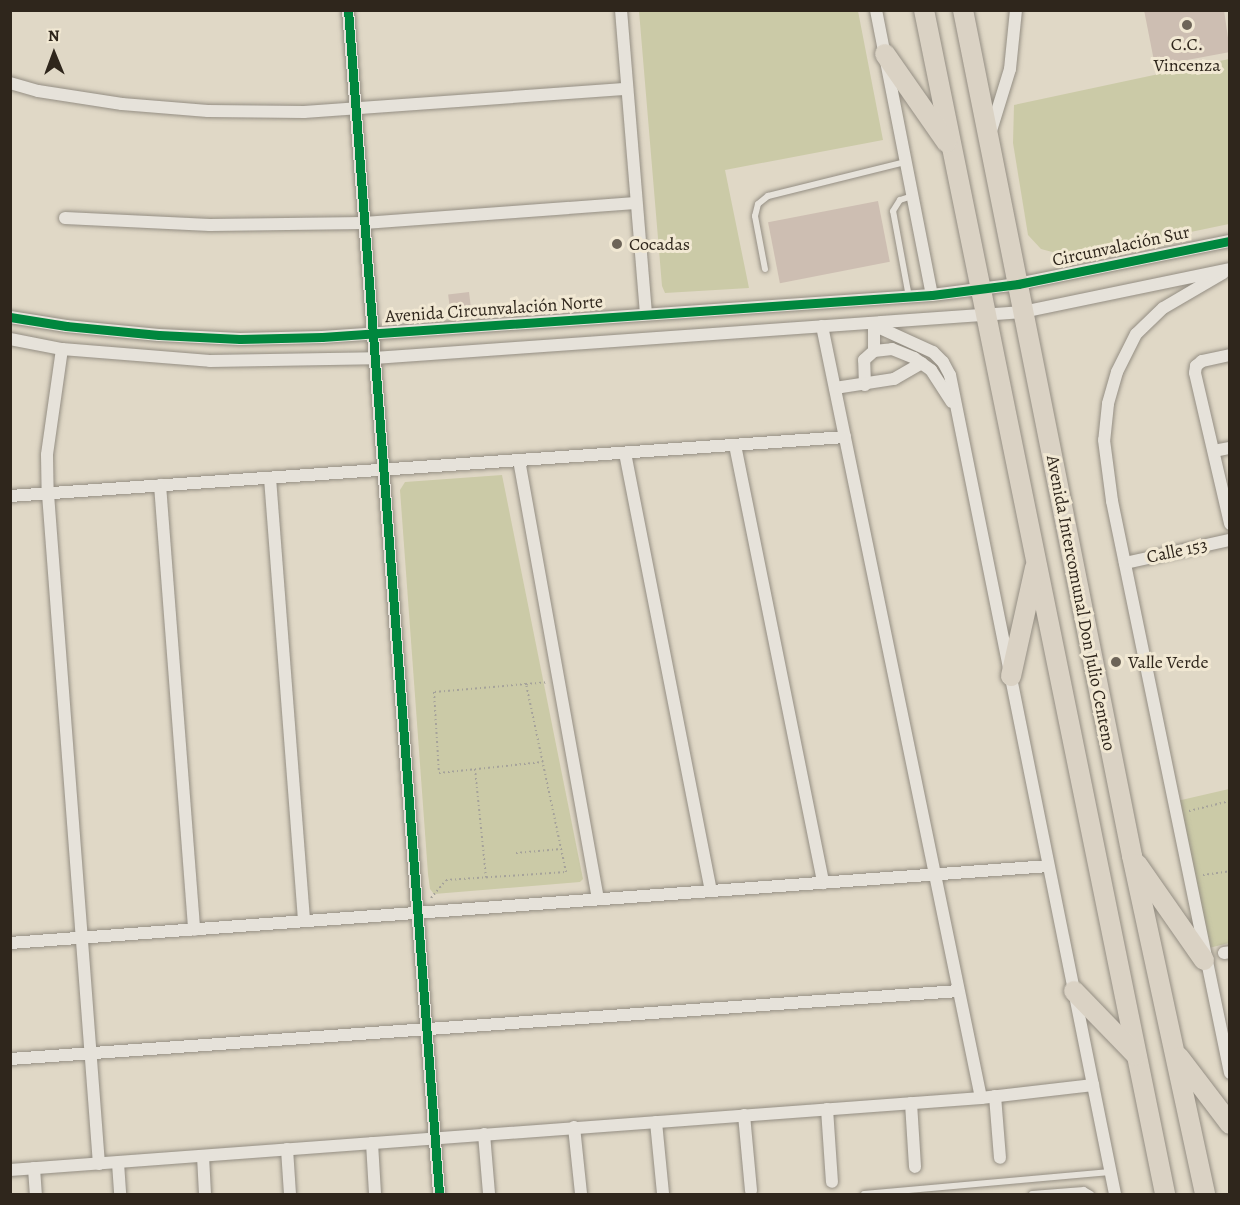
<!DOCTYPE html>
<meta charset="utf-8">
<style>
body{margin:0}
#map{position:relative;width:1240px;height:1205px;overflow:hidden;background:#e0d8c6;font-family:Alegreya,serif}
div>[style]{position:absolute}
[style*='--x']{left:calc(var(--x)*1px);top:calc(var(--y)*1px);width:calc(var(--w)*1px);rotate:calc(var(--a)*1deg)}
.green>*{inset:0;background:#cbcaa7}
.building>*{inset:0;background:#cdbeb2;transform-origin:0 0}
.path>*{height:2px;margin-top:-1px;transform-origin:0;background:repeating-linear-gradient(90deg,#a5a29a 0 1.5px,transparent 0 4.5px)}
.roads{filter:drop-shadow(0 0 2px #948e83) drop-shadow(0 0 2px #948e83)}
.lane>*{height:6px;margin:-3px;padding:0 3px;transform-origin:3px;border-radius:3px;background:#e6e2da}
.street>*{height:12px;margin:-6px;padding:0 6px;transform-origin:6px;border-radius:6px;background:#e6e2da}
.primary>*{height:20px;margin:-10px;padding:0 10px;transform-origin:10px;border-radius:10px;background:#dad2c4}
.cycleway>*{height:9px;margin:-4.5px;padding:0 4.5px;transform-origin:4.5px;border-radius:4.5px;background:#00873e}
.dots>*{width:16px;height:16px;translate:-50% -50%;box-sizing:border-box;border:3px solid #f1e8d3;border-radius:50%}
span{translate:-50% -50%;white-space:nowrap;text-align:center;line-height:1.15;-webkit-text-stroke:6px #f1e8d3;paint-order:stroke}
.poi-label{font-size:18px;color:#2f261c}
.left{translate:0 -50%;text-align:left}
.street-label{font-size:18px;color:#2f261c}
.frame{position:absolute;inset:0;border:12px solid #2f261c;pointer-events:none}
.north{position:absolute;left:24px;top:24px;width:60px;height:60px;-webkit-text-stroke:4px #f1e8d3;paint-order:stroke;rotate:359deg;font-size:16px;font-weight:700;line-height:24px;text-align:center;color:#2f261c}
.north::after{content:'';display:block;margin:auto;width:21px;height:27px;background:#2f261c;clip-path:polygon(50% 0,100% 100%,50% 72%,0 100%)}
</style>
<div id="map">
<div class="green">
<div style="clip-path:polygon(639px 11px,858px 11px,883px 140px,725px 170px,749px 288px,665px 293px,662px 286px)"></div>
<div style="clip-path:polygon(1229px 59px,1229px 224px,1080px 255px,1056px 253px,1041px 249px,1028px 235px,1013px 143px,1014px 105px)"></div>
<div style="clip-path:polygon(502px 475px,583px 879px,580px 882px,434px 894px,430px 889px,428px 874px,400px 490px,405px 482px)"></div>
<div style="clip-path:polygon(1229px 789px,1229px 943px,1209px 948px,1177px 801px)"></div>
</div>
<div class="building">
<div style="clip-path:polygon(1144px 10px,1224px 10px,1230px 52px,1155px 66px)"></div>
<div style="left:878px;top:201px;width:62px;height:112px;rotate:79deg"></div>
<div style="left:469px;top:292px;width:26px;height:21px;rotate:83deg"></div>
</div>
<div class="path">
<div style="--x:526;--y:684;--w:21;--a:-5"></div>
<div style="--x:475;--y:769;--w:109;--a:84.2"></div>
<div style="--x:1189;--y:811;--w:42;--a:-13.7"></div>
<div style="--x:516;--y:853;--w:45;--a:-5.1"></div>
<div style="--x:1203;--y:875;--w:27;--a:-8"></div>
<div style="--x:431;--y:898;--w:23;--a:-50"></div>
<div style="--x:446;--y:880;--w:120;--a:-3.8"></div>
<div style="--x:566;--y:872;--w:192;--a:-102"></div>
<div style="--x:526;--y:684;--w:92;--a:175"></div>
<div style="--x:434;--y:692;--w:81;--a:86.5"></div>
<div style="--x:439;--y:773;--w:104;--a:-6.1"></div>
</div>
<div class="roads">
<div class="lane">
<div style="--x:765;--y:269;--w:54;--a:-100.7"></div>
<div style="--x:755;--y:216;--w:12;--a:-76"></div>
<div style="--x:758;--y:204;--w:13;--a:-39"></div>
<div style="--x:768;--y:196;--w:141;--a:-13.9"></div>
<div style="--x:909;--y:297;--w:87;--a:-100.5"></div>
<div style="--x:893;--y:211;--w:13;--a:-58"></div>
<div style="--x:900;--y:200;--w:13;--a:-18"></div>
<div style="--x:864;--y:1194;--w:247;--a:-5.1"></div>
<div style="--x:1032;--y:1194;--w:52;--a:-4.4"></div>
<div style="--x:1084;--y:1190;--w:8;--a:30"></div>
</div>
<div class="street">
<div style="--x:348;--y:10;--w:1187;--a:85.6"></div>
<div style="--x:621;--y:10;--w:305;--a:85.3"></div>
<div style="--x:876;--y:10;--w:290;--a:78.9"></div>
<div style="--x:10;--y:83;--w:29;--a:16"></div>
<div style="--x:38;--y:91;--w:85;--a:8.8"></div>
<div style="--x:122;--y:104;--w:86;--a:4.7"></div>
<div style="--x:208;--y:111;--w:96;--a:0.6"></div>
<div style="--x:304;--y:112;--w:324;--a:-4.1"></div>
<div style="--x:990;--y:134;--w:68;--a:-72.9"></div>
<div style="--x:1010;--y:69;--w:59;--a:-84.2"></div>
<div style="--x:65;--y:218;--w:145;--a:2.8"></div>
<div style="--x:210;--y:225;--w:154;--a:-0.7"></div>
<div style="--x:364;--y:223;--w:272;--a:-4.2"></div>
<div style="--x:1223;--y:273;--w:69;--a:149.7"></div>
<div style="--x:1163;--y:308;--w:37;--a:136"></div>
<div style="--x:1136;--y:334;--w:42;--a:116.6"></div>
<div style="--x:1117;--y:372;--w:33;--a:106"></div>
<div style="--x:1108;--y:404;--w:36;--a:96"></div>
<div style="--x:1104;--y:440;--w:62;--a:82.5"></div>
<div style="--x:1112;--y:501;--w:584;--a:78.34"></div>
<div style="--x:10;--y:317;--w:57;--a:9.1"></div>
<div style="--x:66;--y:326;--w:93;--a:5.5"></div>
<div style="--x:159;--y:335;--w:81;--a:2.8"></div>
<div style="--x:240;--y:339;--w:82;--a:-1.4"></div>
<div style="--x:322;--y:337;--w:611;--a:-3.94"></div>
<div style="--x:932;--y:295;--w:87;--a:-7.3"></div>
<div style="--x:1018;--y:284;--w:216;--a:-11.5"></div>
<div style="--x:869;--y:323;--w:70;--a:24.4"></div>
<div style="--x:933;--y:352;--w:14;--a:45"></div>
<div style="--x:943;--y:362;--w:15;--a:62"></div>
<div style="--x:950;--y:375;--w:835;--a:78.61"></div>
<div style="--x:822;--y:326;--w:788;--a:78.36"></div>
<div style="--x:10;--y:339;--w:53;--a:10.9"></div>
<div style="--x:62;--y:349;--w:148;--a:4.6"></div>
<div style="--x:210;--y:361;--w:164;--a:-1"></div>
<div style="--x:374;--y:358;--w:651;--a:-4.05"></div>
<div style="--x:1023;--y:312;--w:211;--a:-11.7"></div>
<div style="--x:62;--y:349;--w:107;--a:98.1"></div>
<div style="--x:47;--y:455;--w:39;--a:89"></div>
<div style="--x:48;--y:494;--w:672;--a:85.65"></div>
<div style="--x:874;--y:351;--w:25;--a:-90"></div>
<div style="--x:1230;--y:355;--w:29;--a:168"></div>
<div style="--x:1202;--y:361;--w:8;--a:140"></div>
<div style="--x:1196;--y:366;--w:7;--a:98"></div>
<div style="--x:1195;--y:373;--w:155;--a:76.9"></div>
<div style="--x:865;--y:385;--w:25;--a:-92"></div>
<div style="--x:864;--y:360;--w:13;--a:-42"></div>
<div style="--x:874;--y:351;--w:18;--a:-6"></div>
<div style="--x:892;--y:349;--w:24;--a:22"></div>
<div style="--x:914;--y:358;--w:21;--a:35"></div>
<div style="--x:931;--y:370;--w:38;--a:57"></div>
<div style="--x:835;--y:388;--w:60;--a:-8.7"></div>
<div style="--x:894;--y:379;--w:32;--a:-30"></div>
<div style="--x:735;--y:445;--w:447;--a:78.6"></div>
<div style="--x:1214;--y:451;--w:16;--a:-11"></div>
<div style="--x:625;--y:453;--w:446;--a:78.9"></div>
<div style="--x:519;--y:460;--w:446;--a:79.8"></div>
<div style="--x:270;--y:478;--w:444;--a:85.6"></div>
<div style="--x:160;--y:485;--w:446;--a:85.6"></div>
<div style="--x:10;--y:496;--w:837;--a:-4.04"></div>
<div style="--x:1125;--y:563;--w:107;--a:-12.4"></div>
<div style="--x:10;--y:943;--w:1041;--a:-4.24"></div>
<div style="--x:1224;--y:953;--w:6;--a:-9"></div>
<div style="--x:10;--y:1059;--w:951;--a:-4.1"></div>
<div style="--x:995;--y:1096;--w:62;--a:85.4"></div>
<div style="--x:911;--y:1103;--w:64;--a:86.4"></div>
<div style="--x:827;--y:1109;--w:73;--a:86.1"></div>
<div style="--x:744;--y:1115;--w:76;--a:84.7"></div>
<div style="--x:656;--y:1122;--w:72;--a:84.4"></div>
<div style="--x:574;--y:1127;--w:67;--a:84"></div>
<div style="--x:484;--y:1134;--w:60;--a:85.2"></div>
<div style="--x:372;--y:1143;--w:51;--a:86.6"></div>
<div style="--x:287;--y:1149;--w:45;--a:86.2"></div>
<div style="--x:203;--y:1156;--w:38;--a:87"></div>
<div style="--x:118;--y:1163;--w:31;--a:86"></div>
<div style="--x:34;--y:1168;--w:26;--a:86"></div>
<div style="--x:10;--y:1170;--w:974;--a:-4.24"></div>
<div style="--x:981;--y:1098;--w:113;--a:-6.6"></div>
</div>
<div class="primary">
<div style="--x:924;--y:10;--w:1208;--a:78.49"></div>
<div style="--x:963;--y:10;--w:863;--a:78.7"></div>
<div style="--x:1132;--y:856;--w:346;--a:77.8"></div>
<div style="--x:885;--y:54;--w:108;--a:55.1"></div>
<div style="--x:1011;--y:676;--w:111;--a:-77.5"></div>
<div style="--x:1137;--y:864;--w:117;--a:55.1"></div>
<div style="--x:1074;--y:991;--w:89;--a:45.9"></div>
<div style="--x:1179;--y:1057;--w:84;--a:52.7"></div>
</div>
</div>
<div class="cycleway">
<div style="--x:348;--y:10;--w:1187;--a:85.6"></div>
<div style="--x:10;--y:317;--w:57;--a:9.1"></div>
<div style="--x:66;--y:326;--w:93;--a:5.5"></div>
<div style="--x:159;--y:335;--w:81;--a:2.8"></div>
<div style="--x:240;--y:339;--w:82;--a:-1.4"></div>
<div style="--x:322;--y:337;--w:611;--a:-3.94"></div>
<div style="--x:932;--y:295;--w:87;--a:-7.3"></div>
<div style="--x:1018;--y:284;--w:216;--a:-11.5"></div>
</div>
<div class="dots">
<div style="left:1187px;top:25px;background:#6d6458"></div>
<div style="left:617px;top:244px;background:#6d6458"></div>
<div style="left:1116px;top:662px;background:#6d6458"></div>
</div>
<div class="poi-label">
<span style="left:1187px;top:55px">C.C.<br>Vincenza</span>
<span class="left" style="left:629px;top:244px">Cocadas</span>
<span class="left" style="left:1128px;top:662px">Valle Verde</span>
</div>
<div class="street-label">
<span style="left:1121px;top:246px;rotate:-12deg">Circunvalación Sur</span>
<span style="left:494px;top:309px;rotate:-4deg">Avenida Circunvalación Norte</span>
<span style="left:1177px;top:551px;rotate:-12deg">Calle 153</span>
<span style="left:1081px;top:603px;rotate:79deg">Avenida Intercomunal Don Julio Centeno</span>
</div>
<div class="frame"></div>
<div class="north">N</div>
</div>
